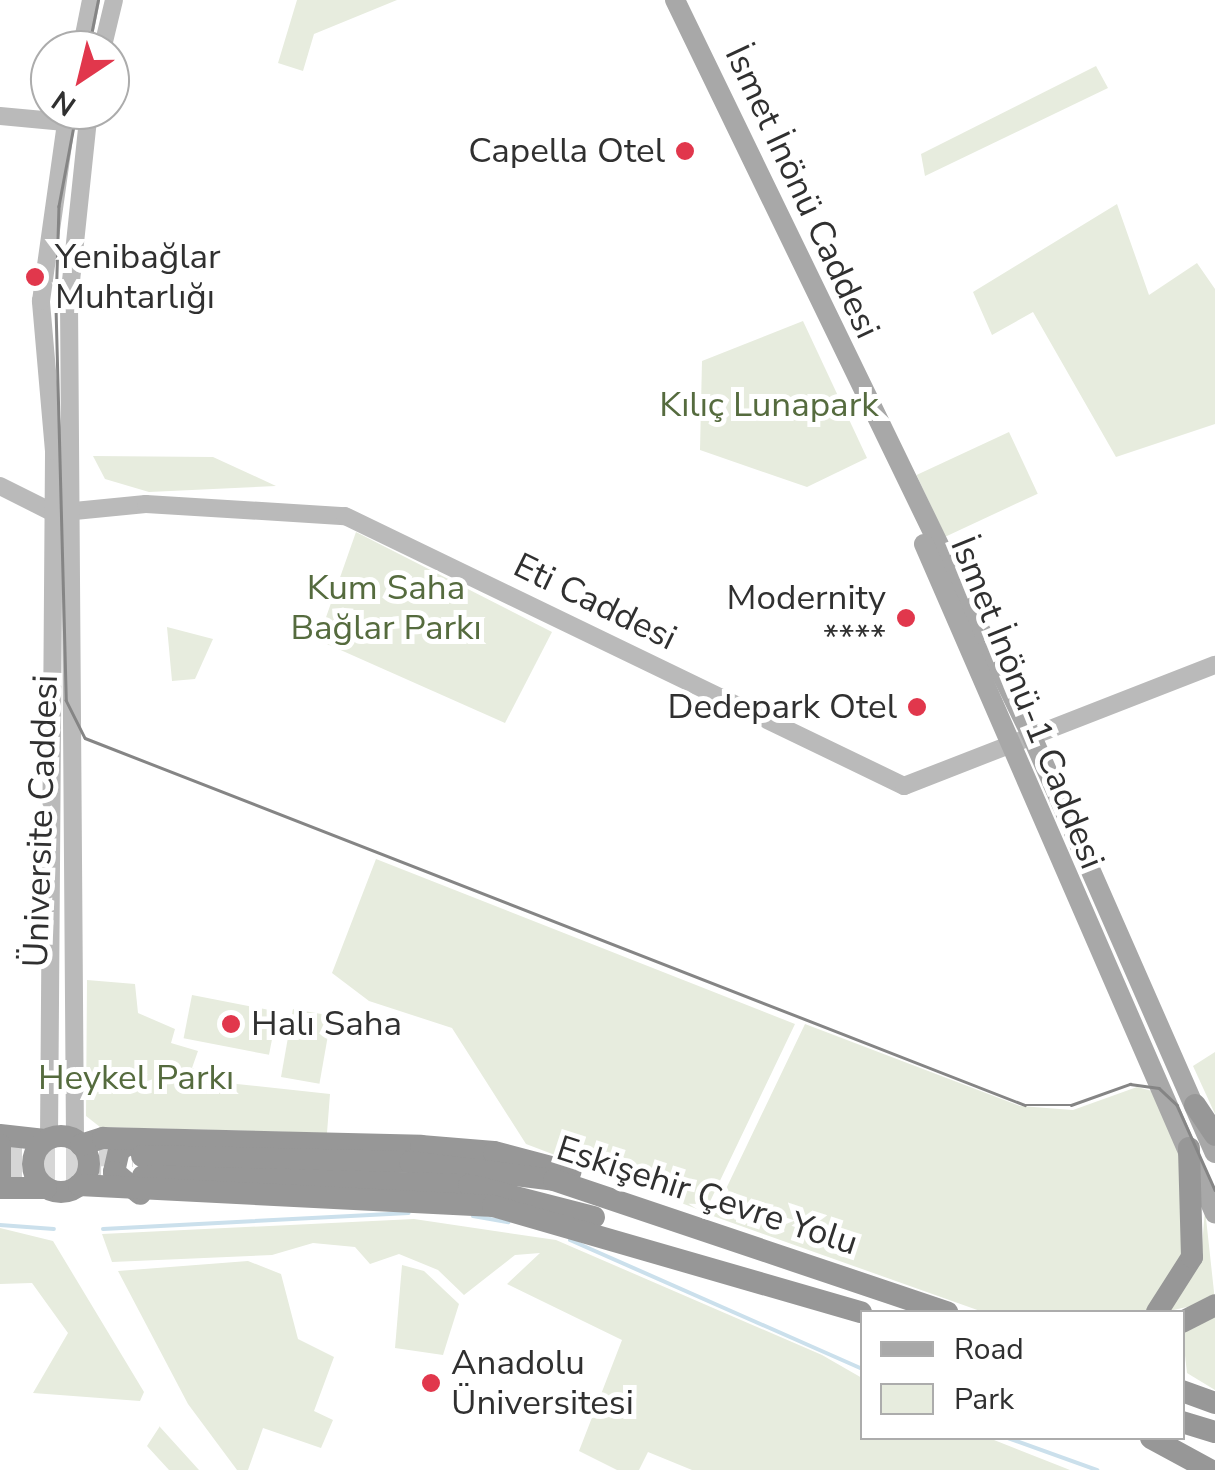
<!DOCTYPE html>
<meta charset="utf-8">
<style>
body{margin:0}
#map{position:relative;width:1215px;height:1470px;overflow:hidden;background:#fff;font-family:"Nunito Sans",sans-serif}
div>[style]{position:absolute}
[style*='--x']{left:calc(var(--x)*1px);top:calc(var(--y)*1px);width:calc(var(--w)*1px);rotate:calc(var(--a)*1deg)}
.green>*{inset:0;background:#e7ecde;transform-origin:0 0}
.stream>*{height:4px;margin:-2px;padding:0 2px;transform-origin:2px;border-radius:2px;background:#cbe0ec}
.highway-tunnel>*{height:22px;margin-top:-11px;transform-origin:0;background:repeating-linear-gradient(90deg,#d6d6d6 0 22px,transparent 0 33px)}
.secondary>*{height:18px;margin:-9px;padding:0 9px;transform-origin:9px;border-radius:9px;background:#bababa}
.primary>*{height:20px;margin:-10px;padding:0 10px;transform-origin:10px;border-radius:10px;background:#a8a8a8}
.highway>*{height:22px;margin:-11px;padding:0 11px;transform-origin:11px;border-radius:11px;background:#979797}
.highway>.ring{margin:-11px;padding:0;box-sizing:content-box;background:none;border:22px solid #979797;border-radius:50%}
.tram>*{height:2.5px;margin:-1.25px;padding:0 1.25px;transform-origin:1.25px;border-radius:1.25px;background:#858585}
.dots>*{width:28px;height:28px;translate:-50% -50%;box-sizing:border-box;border:5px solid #fff;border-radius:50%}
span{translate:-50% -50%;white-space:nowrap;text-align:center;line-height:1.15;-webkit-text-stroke:10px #fff;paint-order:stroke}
.poi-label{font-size:35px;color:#303030}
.right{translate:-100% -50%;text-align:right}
.left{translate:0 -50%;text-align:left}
.street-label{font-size:35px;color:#303030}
.park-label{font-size:35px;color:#556b3e}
.legend{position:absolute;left:860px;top:1310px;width:325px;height:130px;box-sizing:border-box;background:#fff;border:2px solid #acacac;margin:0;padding:12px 18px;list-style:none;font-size:30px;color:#303030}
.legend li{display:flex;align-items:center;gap:20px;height:50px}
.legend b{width:50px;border:2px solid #acacac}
.north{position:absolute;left:30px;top:30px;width:100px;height:100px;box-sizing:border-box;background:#fff;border:2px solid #acacac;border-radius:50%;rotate:215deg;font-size:28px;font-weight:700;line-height:40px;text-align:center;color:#303030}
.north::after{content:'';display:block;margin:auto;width:35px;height:45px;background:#e1374c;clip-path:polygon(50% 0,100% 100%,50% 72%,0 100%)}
</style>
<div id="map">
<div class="green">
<div style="clip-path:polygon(297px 0,397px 0,314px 34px,303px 71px,278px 63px)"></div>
<div style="clip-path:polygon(1096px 66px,1108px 88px,925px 176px,921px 154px)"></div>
<div style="clip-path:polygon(1117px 204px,1149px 295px,1197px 263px,1215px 289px,1215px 424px,1116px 457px,1033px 312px,992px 335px,973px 292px)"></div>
<div style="clip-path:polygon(803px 321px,867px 458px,807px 487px,700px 450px,702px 361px)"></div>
<div style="left:1009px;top:432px;width:68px;height:102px;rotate:65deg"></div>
<div style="clip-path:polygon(93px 456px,213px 457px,276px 486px,149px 492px,105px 479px)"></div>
<div style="clip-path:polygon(356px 532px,552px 632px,505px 723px,318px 640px)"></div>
<div style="clip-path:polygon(167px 627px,213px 639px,195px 679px,172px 681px)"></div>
<div style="clip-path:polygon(376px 859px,795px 1024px,705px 1212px,526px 1144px,452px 1028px,369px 1001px,332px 973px)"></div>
<div style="clip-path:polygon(87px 980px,135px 984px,138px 1013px,175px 1029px,171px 1043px,198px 1051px,192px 1068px,237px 1084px,330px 1094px,327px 1133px,100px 1127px,86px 1116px)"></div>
<div style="left:192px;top:995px;width:87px;height:44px;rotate:11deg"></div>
<div style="left:293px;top:1009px;width:39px;height:69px;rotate:10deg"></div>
<div style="clip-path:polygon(805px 1024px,1020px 1106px,1073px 1110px,1137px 1087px,1152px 1091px,1182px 1158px,1183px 1261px,1167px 1292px,1145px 1312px,983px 1312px,713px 1216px)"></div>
<div style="clip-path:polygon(1215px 1052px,1215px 1114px,1193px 1066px)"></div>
<div style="clip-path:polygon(1205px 1209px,1215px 1301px,1164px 1312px,1202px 1247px)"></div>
<div style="clip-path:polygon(414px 1219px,556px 1240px,822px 1355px,862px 1378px,862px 1438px,989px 1438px,1070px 1470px,692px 1470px,648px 1452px,639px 1470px,617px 1470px,579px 1451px,622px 1340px,507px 1284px,540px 1253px,515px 1255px,464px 1295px,438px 1270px,399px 1254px,370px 1264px,355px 1247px,313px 1243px,272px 1255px,112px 1262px,102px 1234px)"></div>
<div style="clip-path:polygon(0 1228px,53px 1241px,144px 1392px,140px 1401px,33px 1393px,68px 1333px,32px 1283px,0 1284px)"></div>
<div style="clip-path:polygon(248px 1261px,281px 1274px,298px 1339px,334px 1357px,314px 1411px,333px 1420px,321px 1448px,263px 1428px,248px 1470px,237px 1470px,188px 1404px,118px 1271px)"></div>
<div style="clip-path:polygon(402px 1265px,424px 1271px,459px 1304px,443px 1355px,395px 1348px)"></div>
<div style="clip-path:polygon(1215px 1311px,1215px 1390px,1187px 1373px,1182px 1329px)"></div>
<div style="clip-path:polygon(160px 1426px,160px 1427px,199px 1470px,169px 1470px,147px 1446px)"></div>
</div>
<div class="stream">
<div style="--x:473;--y:1216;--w:36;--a:10"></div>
<div style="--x:0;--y:1225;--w:54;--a:4.2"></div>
<div style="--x:103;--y:1229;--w:306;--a:-3"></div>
<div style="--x:570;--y:1240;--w:319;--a:23.8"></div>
<div style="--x:1008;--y:1438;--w:95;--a:19.8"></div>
</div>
<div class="highway-tunnel">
<div style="--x:0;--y:1153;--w:133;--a:1.3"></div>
<div style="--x:0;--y:1174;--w:101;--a:1.1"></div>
</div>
<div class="secondary">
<div style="--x:81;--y:50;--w:51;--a:-78.7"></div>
<div style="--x:102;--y:50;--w:51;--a:-76.5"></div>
<div style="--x:0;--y:116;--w:65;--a:5.3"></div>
<div style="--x:0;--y:486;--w:60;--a:26.6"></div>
<div style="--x:54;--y:513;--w:92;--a:-5.6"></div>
<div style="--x:146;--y:504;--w:199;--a:3.5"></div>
<div style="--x:345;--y:516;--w:621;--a:25.78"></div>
<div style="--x:904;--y:786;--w:334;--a:-21.3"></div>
<div style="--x:49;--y:1138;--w:687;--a:-89.58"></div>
<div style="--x:54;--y:451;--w:151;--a:-95"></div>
<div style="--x:41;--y:301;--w:193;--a:-82"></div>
<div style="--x:75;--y:1139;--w:839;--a:-90.41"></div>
<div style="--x:69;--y:300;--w:191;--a:-84"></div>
</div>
<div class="primary">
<div style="--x:675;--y:0;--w:821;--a:64.15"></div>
<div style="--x:1033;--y:739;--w:452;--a:66.3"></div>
<div style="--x:924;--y:544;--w:730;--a:66.52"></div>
</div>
<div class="highway">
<div style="--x:1195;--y:1105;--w:36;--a:56"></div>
<div style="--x:0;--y:1135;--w:45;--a:6.3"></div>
<div class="ring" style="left:33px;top:1136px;width:34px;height:34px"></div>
<div style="--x:138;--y:1139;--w:22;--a:150"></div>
<div style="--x:119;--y:1150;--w:23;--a:103"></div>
<div style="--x:114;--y:1172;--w:34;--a:40"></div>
<div style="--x:0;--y:1145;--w:33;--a:90"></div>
<div style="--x:81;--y:1145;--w:23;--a:-18"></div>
<div style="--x:103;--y:1138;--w:318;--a:1.4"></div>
<div style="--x:421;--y:1146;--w:73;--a:4.7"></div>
<div style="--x:494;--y:1152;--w:79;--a:14.7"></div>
<div style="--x:142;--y:1156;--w:268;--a:1.3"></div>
<div style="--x:410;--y:1162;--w:145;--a:7.1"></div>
<div style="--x:554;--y:1180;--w:415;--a:18.6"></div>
<div style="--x:143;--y:1176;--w:326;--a:1.6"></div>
<div style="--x:469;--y:1185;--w:129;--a:14.4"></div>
<div style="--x:79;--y:1185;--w:415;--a:2.9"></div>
<div style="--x:493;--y:1206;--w:383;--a:16.1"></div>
<div style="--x:0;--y:1188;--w:46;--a:0"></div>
<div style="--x:1157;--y:1312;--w:65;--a:-57.5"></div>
<div style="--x:1192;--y:1257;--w:109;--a:-91.6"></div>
<div style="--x:1182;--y:1322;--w:37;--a:-27"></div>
<div style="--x:1182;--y:1391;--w:35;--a:20"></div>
<div style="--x:1182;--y:1422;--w:34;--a:17"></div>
<div style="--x:1151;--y:1438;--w:67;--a:28.5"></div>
</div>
<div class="tram">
<div style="--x:88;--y:50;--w:51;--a:-78.7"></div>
<div style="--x:77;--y:110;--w:98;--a:100.6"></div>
<div style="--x:59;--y:206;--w:101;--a:91.7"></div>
<div style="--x:56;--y:307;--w:393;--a:88.5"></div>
<div style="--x:66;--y:700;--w:42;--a:63.4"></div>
<div style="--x:85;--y:738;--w:1009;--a:21.33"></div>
<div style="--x:1025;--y:1105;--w:46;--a:0"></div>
<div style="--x:1071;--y:1105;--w:63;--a:-19.6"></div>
<div style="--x:1130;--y:1084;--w:29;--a:8"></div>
<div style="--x:1159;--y:1088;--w:25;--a:43"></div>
<div style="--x:1177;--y:1105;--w:93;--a:65.9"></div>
</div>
<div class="dots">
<div style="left:685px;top:151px;background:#e1374c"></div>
<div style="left:35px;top:277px;background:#e1374c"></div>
<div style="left:906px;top:618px;background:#e1374c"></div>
<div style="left:917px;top:707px;background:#e1374c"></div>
<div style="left:231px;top:1024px;background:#e1374c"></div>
<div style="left:431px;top:1383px;background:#e1374c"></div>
</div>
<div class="poi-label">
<span class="right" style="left:665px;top:151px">Capella Otel</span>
<span class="left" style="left:55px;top:277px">Yenibağlar<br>Muhtarlığı</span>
<span class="right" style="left:886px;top:618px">Modernity<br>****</span>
<span class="right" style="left:897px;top:707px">Dedepark Otel</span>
<span class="left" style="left:251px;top:1024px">Halı Saha</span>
<span class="left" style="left:451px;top:1383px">Anadolu<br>Üniversitesi</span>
</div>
<div class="street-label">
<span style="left:802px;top:192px;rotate:65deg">İsmet İnönü Caddesi</span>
<span style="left:595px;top:602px;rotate:26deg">Eti Caddesi</span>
<span style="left:1027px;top:703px;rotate:68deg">İsmet İnönü-1 Caddesi</span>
<span style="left:41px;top:821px;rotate:-88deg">Üniversite Caddesi</span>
<span style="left:707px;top:1196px;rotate:18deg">Eskişehir Çevre Yolu</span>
</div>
<div class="park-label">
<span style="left:769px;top:405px">Kılıç Lunapark</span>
<span style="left:386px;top:608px">Kum Saha<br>Bağlar Parkı</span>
<span style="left:136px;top:1078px">Heykel Parkı</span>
</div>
<ul class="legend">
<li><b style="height:12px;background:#a8a8a8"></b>Road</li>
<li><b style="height:28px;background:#e7ecde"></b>Park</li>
</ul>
<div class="north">N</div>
</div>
